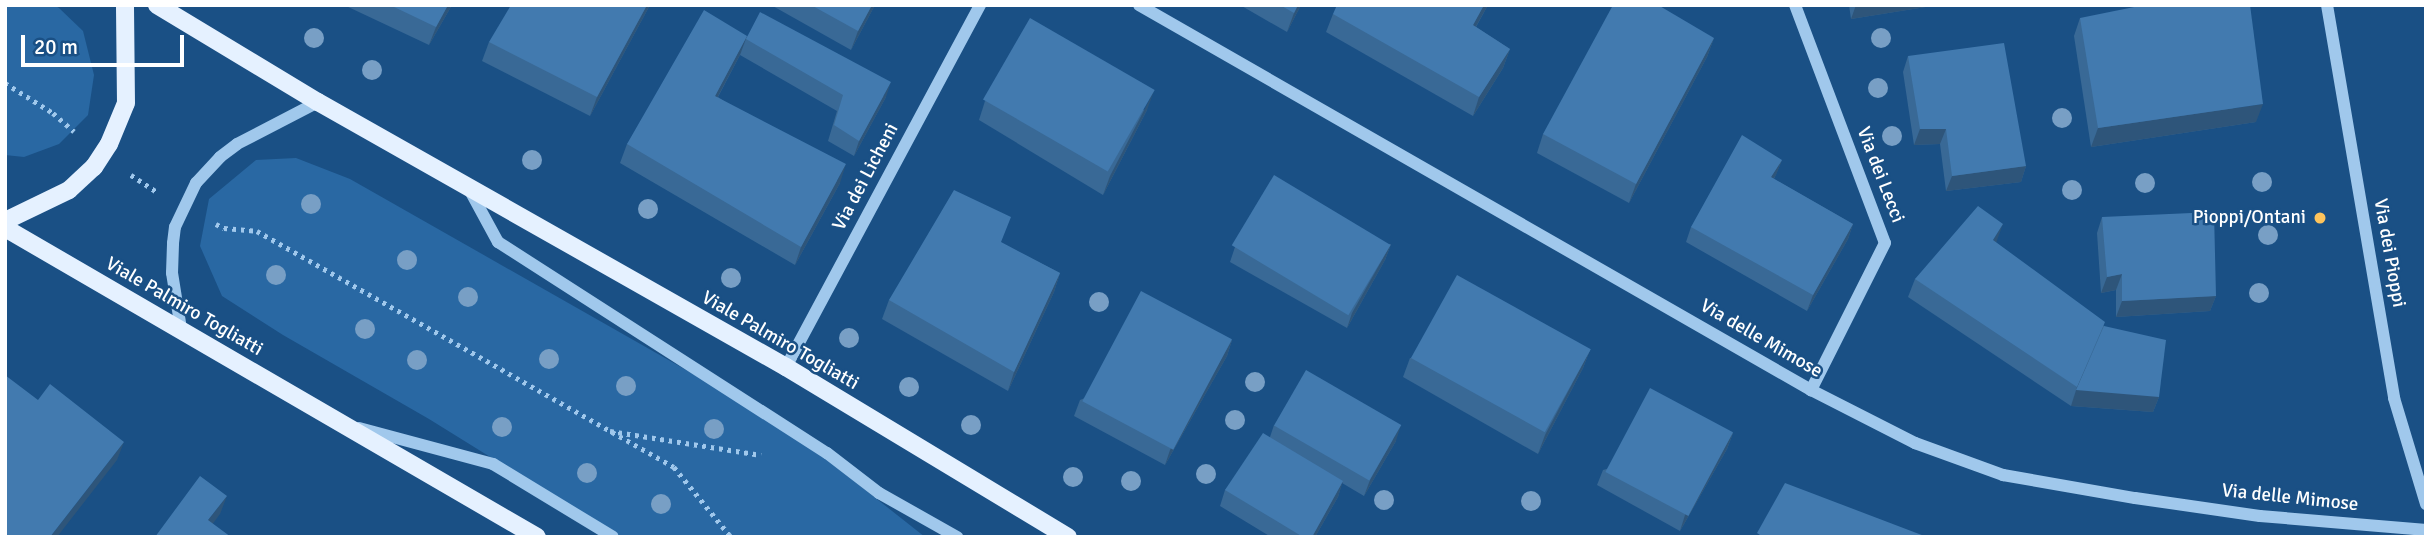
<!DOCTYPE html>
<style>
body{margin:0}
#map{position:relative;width:2431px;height:542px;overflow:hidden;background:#1a5085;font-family:Signika,sans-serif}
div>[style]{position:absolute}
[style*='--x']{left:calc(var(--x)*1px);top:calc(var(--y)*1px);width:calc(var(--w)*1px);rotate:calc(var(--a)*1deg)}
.green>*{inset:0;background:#2968a3}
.path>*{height:4.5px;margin-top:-2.25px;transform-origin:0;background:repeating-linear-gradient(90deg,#a0c8ec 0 3.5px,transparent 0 8.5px)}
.minor>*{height:12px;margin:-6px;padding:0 6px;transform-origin:6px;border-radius:6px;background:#a0c8ec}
.major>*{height:18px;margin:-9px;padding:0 9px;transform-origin:9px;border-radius:9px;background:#e5f1ff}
.trees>*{width:20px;height:20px;margin:-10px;border-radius:50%;background:#789fc5}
.wall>*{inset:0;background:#396996}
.shaded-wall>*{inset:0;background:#2e557a}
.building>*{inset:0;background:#427aaf;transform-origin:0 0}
.dots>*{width:19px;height:19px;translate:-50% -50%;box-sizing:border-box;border:4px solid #1a5085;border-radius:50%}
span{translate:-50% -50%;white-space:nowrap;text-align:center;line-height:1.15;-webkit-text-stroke:5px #1a5085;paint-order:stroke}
.street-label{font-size:19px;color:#fff}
.poi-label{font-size:19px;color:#fff}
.right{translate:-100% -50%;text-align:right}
.frame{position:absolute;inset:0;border:7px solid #fff;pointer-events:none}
.scale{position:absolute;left:21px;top:35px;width:163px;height:32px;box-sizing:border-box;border:4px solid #fff;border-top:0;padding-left:9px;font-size:21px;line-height:24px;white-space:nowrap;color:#fff;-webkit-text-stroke:5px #1a5085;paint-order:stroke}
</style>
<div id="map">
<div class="green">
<div style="clip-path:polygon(5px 5px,54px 5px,59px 8px,83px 31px,94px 75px,88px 115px,59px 144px,24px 157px,5px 155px)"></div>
<div style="clip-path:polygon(296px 158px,350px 179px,783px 425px,925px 537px,619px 537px,429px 419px,283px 335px,222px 296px,200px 246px,209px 199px,256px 160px)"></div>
</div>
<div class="path">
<div style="--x:5;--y:83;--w:57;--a:32"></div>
<div style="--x:53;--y:113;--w:28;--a:41"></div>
<div style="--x:131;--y:175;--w:30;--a:33"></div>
<div style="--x:216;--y:224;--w:9;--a:27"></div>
<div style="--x:224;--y:228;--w:33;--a:5"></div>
<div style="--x:257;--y:231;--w:479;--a:29.5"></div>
<div style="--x:674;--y:467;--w:90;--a:50.8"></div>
<div style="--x:610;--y:431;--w:153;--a:9"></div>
</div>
<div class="minor">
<div style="--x:1139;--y:5;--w:774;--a:29.81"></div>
<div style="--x:1811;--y:390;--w:117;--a:27"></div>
<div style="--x:1915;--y:443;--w:94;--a:20"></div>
<div style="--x:2003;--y:475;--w:134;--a:9.9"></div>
<div style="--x:2135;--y:498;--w:126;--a:8.2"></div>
<div style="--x:2260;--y:516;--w:167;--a:4.8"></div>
<div style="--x:1795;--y:5;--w:254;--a:69.3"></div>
<div style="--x:1885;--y:243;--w:165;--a:116.7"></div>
<div style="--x:2327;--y:5;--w:399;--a:80.3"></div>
<div style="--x:2394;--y:398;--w:111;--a:73.2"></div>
<div style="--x:468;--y:187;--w:63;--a:61.4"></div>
<div style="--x:498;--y:242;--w:391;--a:32.7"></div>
<div style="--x:827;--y:453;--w:66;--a:37.6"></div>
<div style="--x:879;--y:493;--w:90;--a:29.4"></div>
<div style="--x:181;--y:329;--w:57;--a:-99.1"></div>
<div style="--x:172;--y:273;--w:30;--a:-88"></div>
<div style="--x:173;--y:243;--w:16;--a:-83"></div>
<div style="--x:175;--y:227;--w:49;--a:-64.5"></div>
<div style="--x:196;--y:183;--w:35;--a:-47"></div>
<div style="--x:220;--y:157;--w:21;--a:-37"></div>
<div style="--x:237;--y:144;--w:91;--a:-27.4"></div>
<div style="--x:786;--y:367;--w:411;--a:-61.8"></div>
<div style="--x:359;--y:428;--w:139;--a:15"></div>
<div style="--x:493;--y:464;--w:140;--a:31.3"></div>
</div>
<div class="major">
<div style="--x:157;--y:5;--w:188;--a:31.1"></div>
<div style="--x:318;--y:102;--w:538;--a:29.52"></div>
<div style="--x:786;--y:367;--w:329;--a:31.1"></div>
<div style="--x:5;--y:221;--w:71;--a:-25.8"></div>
<div style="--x:69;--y:190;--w:34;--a:-43"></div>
<div style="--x:94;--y:167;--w:27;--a:-57"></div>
<div style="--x:109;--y:144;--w:44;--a:-67.5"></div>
<div style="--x:126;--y:103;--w:98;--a:-90.6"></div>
<div style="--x:5;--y:228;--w:615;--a:30.15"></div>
</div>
<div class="trees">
<div style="left:314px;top:38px"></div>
<div style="left:1881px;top:38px"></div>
<div style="left:372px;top:70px"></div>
<div style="left:1878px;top:88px"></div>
<div style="left:2062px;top:118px"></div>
<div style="left:1892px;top:136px"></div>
<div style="left:532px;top:160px"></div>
<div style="left:2262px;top:182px"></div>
<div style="left:2145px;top:183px"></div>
<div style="left:2072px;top:190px"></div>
<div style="left:311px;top:204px"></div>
<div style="left:648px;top:209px"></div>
<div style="left:2268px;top:235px"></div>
<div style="left:407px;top:260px"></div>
<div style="left:276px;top:275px"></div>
<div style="left:731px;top:278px"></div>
<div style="left:2259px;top:293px"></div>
<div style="left:468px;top:297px"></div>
<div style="left:1099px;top:302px"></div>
<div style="left:365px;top:329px"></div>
<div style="left:849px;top:338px"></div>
<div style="left:549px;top:359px"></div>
<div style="left:417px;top:360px"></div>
<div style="left:1255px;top:382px"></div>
<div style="left:626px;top:386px"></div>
<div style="left:909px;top:387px"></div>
<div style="left:1235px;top:420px"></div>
<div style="left:971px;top:425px"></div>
<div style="left:502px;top:427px"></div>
<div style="left:714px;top:429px"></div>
<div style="left:587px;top:473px"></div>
<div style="left:1206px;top:474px"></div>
<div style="left:1073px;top:477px"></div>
<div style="left:1131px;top:481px"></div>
<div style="left:1384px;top:500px"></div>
<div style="left:1531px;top:501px"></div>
<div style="left:661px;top:504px"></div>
</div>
<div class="wall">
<div style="clip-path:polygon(344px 5px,452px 5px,429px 45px)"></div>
<div style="clip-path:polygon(650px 5px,590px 116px,482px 61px,489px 42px)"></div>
<div style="clip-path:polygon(771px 5px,875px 5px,851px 50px)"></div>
<div style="clip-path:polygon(1240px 5px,1301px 5px,1287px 32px)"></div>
<div style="clip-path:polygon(1488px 5px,1476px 27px,1510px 49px,1503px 68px,1473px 116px,1326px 32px,1333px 14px)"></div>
<div style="clip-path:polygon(1849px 5px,1938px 5px,1851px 19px)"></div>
<div style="clip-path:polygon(2080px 18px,2256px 122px,2091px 147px,2074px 36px)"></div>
<div style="clip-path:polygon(747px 36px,886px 97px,854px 156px,828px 141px,837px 111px,740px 55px,718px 97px,840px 183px,795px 265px,620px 163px,627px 144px)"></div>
<div style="clip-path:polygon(1714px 38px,1707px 57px,1629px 203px,1537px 153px,1543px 134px)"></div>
<div style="clip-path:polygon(1908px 56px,2026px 166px,2021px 182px,1946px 191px,1940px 144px,1914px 145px,1903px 72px)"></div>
<div style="clip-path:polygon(985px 101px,1147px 110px,1103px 195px,979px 120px)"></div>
<div style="clip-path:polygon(1782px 160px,1774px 179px,1853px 224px,1848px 239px,1807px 311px,1686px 242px,1691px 227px)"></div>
<div style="clip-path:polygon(2102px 217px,2216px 296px,2210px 311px,2116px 317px,2116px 290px,2101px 293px,2097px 233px)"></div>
<div style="clip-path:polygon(1001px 243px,1060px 273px,1054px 292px,1008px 391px,882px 319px,889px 300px)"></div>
<div style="clip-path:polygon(1996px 243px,2104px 326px,2159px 397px,2153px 412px,2071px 406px,1908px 297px,1915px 279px)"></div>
<div style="clip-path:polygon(1391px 244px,1385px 260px,1347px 328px,1230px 262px,1235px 247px)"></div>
<div style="clip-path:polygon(1232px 340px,1227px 356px,1165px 465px,1074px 416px,1080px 400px)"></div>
<div style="clip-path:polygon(1590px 350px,1583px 368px,1538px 454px,1403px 377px,1410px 358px)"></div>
<div style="clip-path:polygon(1274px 425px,1396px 441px,1364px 496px,1342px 483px,1338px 497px,1315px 537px,1271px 537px,1220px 506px,1225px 490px,1270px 437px)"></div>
<div style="clip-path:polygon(1733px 433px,1727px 449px,1680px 531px,1597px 485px,1603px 470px)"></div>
</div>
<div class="shaded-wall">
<div style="clip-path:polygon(448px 5px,452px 5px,429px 45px,436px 27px)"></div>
<div style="clip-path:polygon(647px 5px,650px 5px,590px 116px,597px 97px)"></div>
<div style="clip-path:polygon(872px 5px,875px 5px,851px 50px,858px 31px)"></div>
<div style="clip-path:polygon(1298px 5px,1301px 5px,1287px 32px,1294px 13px)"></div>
<div style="clip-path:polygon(1484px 5px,1488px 5px,1466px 44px,1473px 25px)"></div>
<div style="clip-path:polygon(1856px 5px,1938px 5px,1851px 19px)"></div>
<div style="clip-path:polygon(747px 36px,740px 55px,708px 115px,715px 96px)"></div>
<div style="clip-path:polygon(1714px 38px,1707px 57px,1629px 203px,1636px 184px)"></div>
<div style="clip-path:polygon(1510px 49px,1503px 68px,1473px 116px,1479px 97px)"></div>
<div style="clip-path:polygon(891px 82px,886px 97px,854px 156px,859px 141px)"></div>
<div style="clip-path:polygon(1154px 91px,1147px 110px,1103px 195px,1110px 176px)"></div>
<div style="clip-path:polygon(2263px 104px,2256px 122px,2091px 147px,2098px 128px)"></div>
<div style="clip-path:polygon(1920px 129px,1946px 129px,1940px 144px,1914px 145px)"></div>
<div style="clip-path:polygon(1782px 160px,1776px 175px,1765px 192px,1771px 177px)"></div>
<div style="clip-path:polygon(846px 164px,840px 183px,795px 265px,801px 247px)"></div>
<div style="clip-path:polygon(2026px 166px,2021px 182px,1946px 191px,1952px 176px)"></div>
<div style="clip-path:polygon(1853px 224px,1848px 239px,1807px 311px,1813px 295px)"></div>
<div style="clip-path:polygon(2003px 224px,1996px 243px,1993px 240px)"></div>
<div style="clip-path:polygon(1391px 244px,1385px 260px,1347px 328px,1352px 313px)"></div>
<div style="clip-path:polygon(1060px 273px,1054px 292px,1008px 391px,1014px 372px)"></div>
<div style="clip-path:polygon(2122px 274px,2116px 290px,2101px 293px,2107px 277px)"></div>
<div style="clip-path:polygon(2216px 296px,2210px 311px,2116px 317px,2122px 301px)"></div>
<div style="clip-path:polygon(1232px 340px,1227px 356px,1165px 465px,1170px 450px)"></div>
<div style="clip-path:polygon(2098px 341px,2159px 397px,2153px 412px,2071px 406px,2077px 387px)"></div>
<div style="clip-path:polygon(1590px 350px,1583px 368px,1538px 454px,1545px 435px)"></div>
<div style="clip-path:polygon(1401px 425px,1396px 441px,1364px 496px,1370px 480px)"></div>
<div style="clip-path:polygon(1733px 433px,1727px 449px,1680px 531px,1685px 515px)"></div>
<div style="clip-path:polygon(124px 442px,117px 460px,57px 537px,50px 537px)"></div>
<div style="clip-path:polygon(1343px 481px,1338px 497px,1315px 537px,1312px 537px)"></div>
<div style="clip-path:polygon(227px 496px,220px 514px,203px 537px,208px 520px)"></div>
</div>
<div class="building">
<div style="clip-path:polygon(390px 5px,448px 5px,436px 27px)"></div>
<div style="clip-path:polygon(511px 5px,647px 5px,597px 97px,489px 42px)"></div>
<div style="clip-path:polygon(811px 5px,872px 5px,858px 31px)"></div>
<div style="clip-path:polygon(1280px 5px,1298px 5px,1294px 13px)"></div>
<div style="clip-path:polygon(1337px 5px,1484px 5px,1473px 25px,1510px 49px,1479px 97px,1333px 14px)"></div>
<div style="clip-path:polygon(1613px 5px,1658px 5px,1714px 38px,1636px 184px,1543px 134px)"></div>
<div style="clip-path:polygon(2144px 5px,2250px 5px,2263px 104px,2098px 128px,2080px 18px)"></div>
<div style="clip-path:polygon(704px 10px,747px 36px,715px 96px,846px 164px,801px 247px,627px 144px)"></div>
<div style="clip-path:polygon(760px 12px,891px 82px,859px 141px,834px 125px,843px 95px,746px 39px)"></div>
<div style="left:1030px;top:18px;width:144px;height:94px;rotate:30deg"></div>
<div style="clip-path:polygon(2004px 43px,2026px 166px,1952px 176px,1946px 129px,1920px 129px,1908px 56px)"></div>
<div style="clip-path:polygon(1742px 135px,1782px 160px,1771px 177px,1853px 224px,1813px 295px,1691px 227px)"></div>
<div style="left:1274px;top:175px;width:136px;height:82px;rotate:31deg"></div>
<div style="clip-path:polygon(954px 190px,1011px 217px,1001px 242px,1060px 273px,1014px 372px,889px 300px)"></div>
<div style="clip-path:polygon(1978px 206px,2003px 224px,1993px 240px,2105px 322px,2077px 387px,1915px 279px)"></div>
<div style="clip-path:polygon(2214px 212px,2216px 296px,2122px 301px,2122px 274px,2107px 277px,2102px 217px)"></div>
<div style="left:1457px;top:275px;width:153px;height:95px;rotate:29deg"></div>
<div style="left:1141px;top:291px;width:103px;height:125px;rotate:28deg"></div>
<div style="clip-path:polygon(2104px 326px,2166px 340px,2159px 397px,2076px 390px)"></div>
<div style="left:1306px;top:370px;width:110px;height:64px;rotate:30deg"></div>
<div style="clip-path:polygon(5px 375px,38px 400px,50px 384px,124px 442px,50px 537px,5px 537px)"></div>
<div style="left:1650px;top:388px;width:94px;height:95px;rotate:28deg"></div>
<div style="clip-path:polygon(1263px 433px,1343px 481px,1312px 537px,1303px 537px,1225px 490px)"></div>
<div style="clip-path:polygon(200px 476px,227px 496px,208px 520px,231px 537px,155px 537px)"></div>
<div style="clip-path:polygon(1785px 483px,1927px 537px,1763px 537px,1757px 533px)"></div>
</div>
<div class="dots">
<div style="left:2320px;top:218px;background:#fec45c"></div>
</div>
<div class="street-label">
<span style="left:1880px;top:175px;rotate:69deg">Via dei Lecci</span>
<span style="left:866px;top:177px;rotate:-62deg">Via dei Licheni</span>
<span style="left:2389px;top:253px;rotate:80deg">Via dei Pioppi</span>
<span style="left:184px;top:307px;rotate:30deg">Viale Palmiro Togliatti</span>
<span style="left:1761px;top:339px;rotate:30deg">Via delle Mimose</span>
<span style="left:780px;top:341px;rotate:30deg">Viale Palmiro Togliatti</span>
<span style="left:2290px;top:498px;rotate:6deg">Via delle Mimose</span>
</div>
<div class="poi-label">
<span class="right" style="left:2306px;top:218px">Pioppi/Ontani</span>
</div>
<div class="frame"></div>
<div class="scale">20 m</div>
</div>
